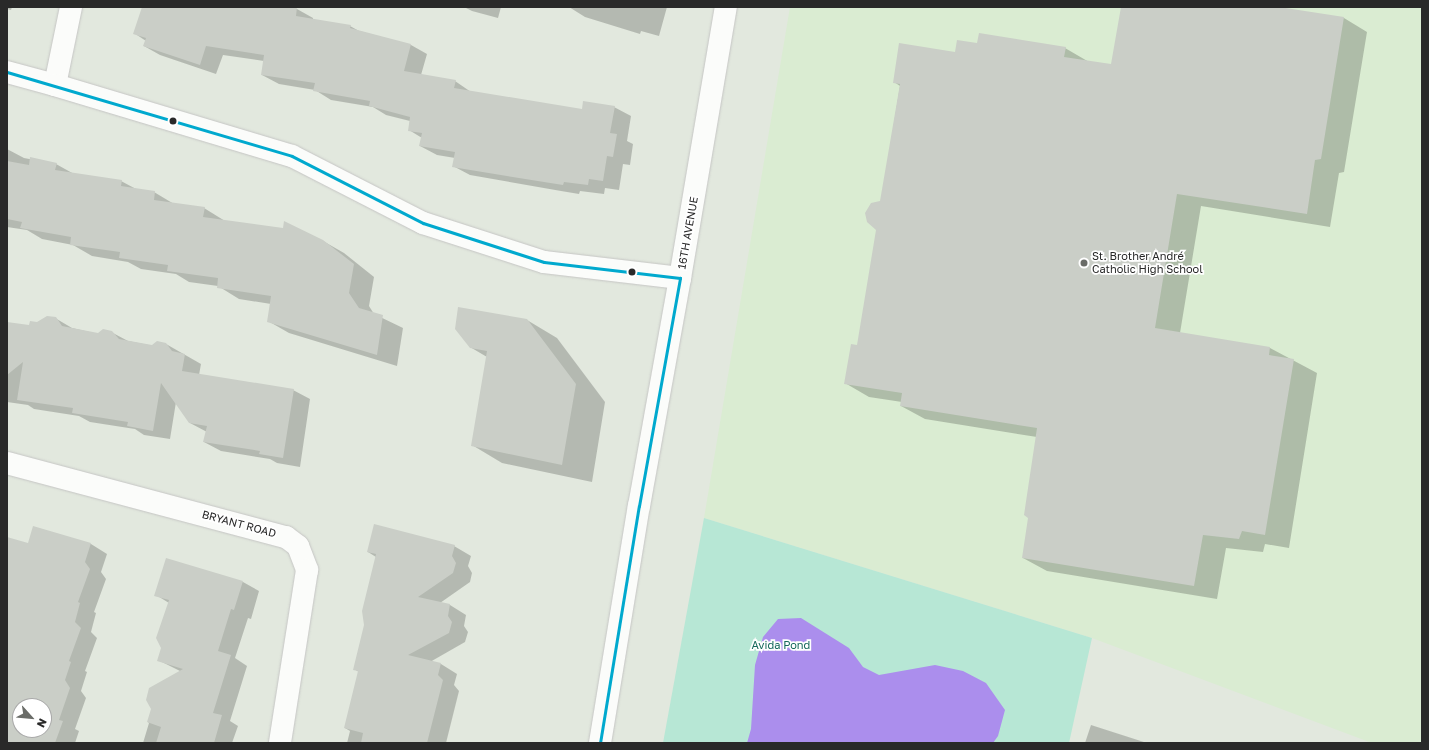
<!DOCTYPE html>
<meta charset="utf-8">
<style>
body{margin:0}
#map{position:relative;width:1429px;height:750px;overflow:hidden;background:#e2e8de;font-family:"Golos Text",sans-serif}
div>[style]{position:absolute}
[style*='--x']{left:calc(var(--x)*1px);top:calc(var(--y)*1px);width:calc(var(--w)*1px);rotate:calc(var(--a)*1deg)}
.education>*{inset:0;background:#daecd2}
.green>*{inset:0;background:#b7e7d5}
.water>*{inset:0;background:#ab8eed}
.shadow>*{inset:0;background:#0003}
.building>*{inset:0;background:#cacec7}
.roads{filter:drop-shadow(0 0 1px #c5c5c4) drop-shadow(0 0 1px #c5c5c4)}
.minor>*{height:22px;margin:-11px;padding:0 11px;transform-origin:11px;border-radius:11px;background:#fbfcfa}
.tertiary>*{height:22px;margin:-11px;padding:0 11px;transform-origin:11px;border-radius:11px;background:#fbfcfa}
.secondary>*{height:22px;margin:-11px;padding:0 11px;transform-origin:11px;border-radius:11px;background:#fbfcfa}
.bus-1>*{height:3px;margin:-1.5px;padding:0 1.5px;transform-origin:1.5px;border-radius:1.5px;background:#00a9ce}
.dots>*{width:11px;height:11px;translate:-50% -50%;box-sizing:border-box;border:2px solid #fff;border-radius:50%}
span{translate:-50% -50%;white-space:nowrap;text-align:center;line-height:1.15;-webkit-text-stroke:3.5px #fff;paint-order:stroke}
.street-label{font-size:11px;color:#292929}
.poi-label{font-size:11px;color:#292929}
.left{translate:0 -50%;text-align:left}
.park-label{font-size:11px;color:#16695c}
.frame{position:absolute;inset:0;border:8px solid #292929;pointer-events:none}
.north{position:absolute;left:12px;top:698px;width:40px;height:40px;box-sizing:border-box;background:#fff;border:1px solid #a9a9a9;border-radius:50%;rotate:117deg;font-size:11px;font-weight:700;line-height:16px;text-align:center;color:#292929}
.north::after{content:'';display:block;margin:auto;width:14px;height:18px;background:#6a6c68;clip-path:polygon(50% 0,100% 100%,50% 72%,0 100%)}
</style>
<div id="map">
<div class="education">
<div style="clip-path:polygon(790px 7px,1422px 7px,1422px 743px,1372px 743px,1092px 638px,704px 518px)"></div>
</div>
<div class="green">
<div style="clip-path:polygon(704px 518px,1092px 638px,1069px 743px,663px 743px)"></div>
</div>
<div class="water">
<div style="clip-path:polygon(801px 618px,849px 648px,863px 667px,879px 675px,935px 665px,963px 671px,986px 683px,1005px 710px,998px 736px,993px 743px,747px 743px,751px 729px,755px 665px,763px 637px,778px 619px)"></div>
</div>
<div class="shadow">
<div style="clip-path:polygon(7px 7px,12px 7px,11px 10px,7px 9px)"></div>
<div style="clip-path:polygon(143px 7px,286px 7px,297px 9px,313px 18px,313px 20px,350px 26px,359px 31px,411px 45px,427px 54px,421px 75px,455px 81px,471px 92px,582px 110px,614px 107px,631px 116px,627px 141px,633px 144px,630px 165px,623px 164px,619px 190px,605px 188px,604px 194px,580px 191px,579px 194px,561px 191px,470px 175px,453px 166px,455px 158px,437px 155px,420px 146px,422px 138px,409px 130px,410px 121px,386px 115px,373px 107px,331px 100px,315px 90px,279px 84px,262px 75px,264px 61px,223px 55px,216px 74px,160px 55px,144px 46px,146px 41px,134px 33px)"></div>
<div style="clip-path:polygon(464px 7px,501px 7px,498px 18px,472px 11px)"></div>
<div style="clip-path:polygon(569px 7px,667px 7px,659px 36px,641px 31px,640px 34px,585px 17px)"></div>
<div style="clip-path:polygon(1122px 7px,1271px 7px,1344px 18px,1367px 32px,1344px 172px,1339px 173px,1330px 227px,1201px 206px,1180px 333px,1270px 348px,1317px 373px,1289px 548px,1265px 544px,1263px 552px,1226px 548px,1217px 599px,1047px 571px,1023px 558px,1030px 518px,1037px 437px,925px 419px,901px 406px,902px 402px,869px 397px,845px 383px,858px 346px,900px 86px,894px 82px,978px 44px,1065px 48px,1089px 62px,1112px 65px)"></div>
<div style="clip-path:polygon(7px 149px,24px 158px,56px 164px,74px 174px,121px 181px,136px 189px,154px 192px,174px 204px,204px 208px,225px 221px,323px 241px,344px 253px,374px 277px,369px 306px,374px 314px,403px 328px,397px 366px,289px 333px,268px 321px,271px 304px,239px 299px,218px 286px,189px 282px,176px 274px,141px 269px,128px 262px,92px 256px,73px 245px,42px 239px,27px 230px,7px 227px)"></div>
<div style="clip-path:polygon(55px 318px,72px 328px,98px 334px,111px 332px,128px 341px,153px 346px,166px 344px,201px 364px,199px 375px,293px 390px,310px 399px,300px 467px,277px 463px,270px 459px,221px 451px,204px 442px,207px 432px,190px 423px,176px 402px,170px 439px,144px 435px,135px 429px,90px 422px,79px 416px,34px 409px,28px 405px,7px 402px,7px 323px,30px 326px)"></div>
<div style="clip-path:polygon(527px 320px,557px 338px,605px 402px,592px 482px,502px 463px,472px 445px,487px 357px,470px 347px)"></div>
<div style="clip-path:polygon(evenodd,34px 527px,91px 544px,107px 554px,101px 572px,106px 579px,94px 612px,96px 613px,91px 632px,97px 638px,85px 671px,87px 672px,81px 691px,86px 698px,75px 729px,79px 731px,75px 743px,7px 743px,7px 552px,29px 545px,34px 527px,20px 706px,44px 706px,44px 730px,20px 730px,20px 706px)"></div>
<div style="clip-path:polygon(454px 546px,471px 556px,468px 566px,472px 573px,470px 582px,440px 603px,450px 605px,466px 615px,464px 626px,468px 632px,465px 642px,430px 662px,441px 664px,457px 674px,454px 685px,459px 691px,446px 743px,347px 743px,350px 731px,345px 728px,359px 672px,354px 669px,365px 625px,376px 557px,368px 552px)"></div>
<div style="clip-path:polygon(243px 582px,259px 591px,251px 619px,248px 618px,235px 658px,247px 666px,230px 721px,238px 726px,232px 743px,143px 743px,149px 723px,148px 722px,180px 671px,158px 660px,162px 648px,169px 603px,156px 595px)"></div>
<div style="clip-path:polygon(1091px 725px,1147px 743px,1085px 743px)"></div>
</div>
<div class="building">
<div style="clip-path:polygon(142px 7px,297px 7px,296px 16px,351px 25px,350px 28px,411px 44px,404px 71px,456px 80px,454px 88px,582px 109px,583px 101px,615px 106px,610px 133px,617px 134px,613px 157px,607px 156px,603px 181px,589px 179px,588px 185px,564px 182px,563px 185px,544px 182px,452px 167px,455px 152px,419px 146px,422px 133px,408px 131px,410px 117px,369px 106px,370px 101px,313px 91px,315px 83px,261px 75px,264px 55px,206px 46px,200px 65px,143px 46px,146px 38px,133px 34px)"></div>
<div style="clip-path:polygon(1121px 7px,1279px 7px,1344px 17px,1321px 159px,1315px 160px,1307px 214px,1177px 194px,1155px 328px,1270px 347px,1269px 355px,1294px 359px,1265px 535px,1242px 531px,1239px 539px,1203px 535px,1194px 586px,1022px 558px,1028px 518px,1024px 515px,1037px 428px,900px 406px,902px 393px,844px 384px,851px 344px,857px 345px,876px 230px,867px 222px,865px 213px,871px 203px,880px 201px,900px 84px,893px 83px,899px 43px,955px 52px,957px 40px,977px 43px,979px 33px,1066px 47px,1064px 57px,1111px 64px)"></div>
<div style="clip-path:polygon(30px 157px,57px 163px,55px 170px,122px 180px,121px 186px,155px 191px,154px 200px,205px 207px,203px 217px,283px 228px,284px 221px,323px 240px,354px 264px,349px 293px,359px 308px,383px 315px,377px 355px,267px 322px,271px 296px,217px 288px,218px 278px,167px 271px,168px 265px,119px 258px,120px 252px,70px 245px,71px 237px,20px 228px,22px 222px,7px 219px,7px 161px,29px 165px)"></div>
<div style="clip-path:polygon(458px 307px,527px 319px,576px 384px,562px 465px,471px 446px,487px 351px,470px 348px,455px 329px)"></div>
<div style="clip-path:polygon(47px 316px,56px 317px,62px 326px,98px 333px,103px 329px,112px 331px,119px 339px,152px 345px,157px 341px,166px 343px,172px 351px,185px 354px,182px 371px,294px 389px,283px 458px,259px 454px,260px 451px,203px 442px,207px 426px,189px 423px,161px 383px,153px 431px,127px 426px,128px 422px,72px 413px,73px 408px,17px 400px,23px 362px,7px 375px,7px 322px,29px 325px,30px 321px,37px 322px)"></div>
<div style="clip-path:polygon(374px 524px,455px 545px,452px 556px,456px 563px,453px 573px,418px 597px,450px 604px,448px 616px,452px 622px,449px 633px,408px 655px,441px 663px,438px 675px,443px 680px,427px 743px,361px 743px,363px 733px,344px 728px,358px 671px,353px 670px,364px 625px,362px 611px,376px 554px,367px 552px)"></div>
<div style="clip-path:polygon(evenodd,33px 526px,91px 543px,85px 562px,90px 569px,78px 602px,80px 603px,75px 622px,81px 628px,69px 661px,71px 662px,65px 680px,70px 688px,59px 720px,63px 721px,55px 743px,7px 743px,7px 537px,28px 543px,33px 526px,20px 706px,44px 706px,44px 730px,20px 730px,20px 706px)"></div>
<div style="clip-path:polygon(166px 558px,243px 581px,234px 610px,231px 609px,218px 651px,231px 655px,213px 713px,222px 715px,214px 743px,156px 743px,161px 727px,147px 722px,151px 709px,146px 700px,149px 688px,183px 669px,157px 661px,161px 648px,156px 638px,169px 600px,154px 596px)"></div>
</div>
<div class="roads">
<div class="minor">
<div style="--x:55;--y:85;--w:80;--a:-78.4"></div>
<div style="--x:7;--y:463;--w:289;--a:14.9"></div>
<div style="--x:286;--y:537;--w:15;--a:37"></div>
<div style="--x:298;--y:546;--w:26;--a:69"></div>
<div style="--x:307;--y:570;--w:175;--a:98.9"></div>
</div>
<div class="tertiary">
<div style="--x:7;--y:72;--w:50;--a:15.2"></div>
<div style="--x:55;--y:85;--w:247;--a:16.7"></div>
<div style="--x:292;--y:156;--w:147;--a:27.1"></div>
<div style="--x:423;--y:223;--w:127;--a:17.9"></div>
<div style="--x:544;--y:262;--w:137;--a:6.7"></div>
</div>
<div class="secondary">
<div style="--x:600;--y:743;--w:240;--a:-80.7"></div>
<div style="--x:639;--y:506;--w:232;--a:-79.8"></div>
<div style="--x:680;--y:278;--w:275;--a:-80.4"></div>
</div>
</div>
<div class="bus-1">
<div style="--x:7;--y:72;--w:297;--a:16.4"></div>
<div style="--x:292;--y:156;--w:147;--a:27.1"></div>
<div style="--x:423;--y:223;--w:127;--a:17.9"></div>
<div style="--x:544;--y:262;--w:137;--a:6.7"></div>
<div style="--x:600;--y:743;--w:240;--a:-80.7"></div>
<div style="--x:639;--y:506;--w:232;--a:-79.8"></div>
</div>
<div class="dots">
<div style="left:173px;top:121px;background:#292929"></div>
<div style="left:1084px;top:263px;background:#6a6c68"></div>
<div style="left:632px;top:272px;background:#292929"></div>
</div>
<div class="street-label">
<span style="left:688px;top:233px;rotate:-80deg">16TH AVENUE</span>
<span style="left:239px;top:524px;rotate:15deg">BRYANT ROAD</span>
</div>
<div class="poi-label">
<span class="left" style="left:1092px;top:263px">St. Brother André<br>Catholic High School</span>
</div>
<div class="park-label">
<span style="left:781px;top:645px">Avida Pond</span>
</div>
<div class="frame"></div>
<div class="north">N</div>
</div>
